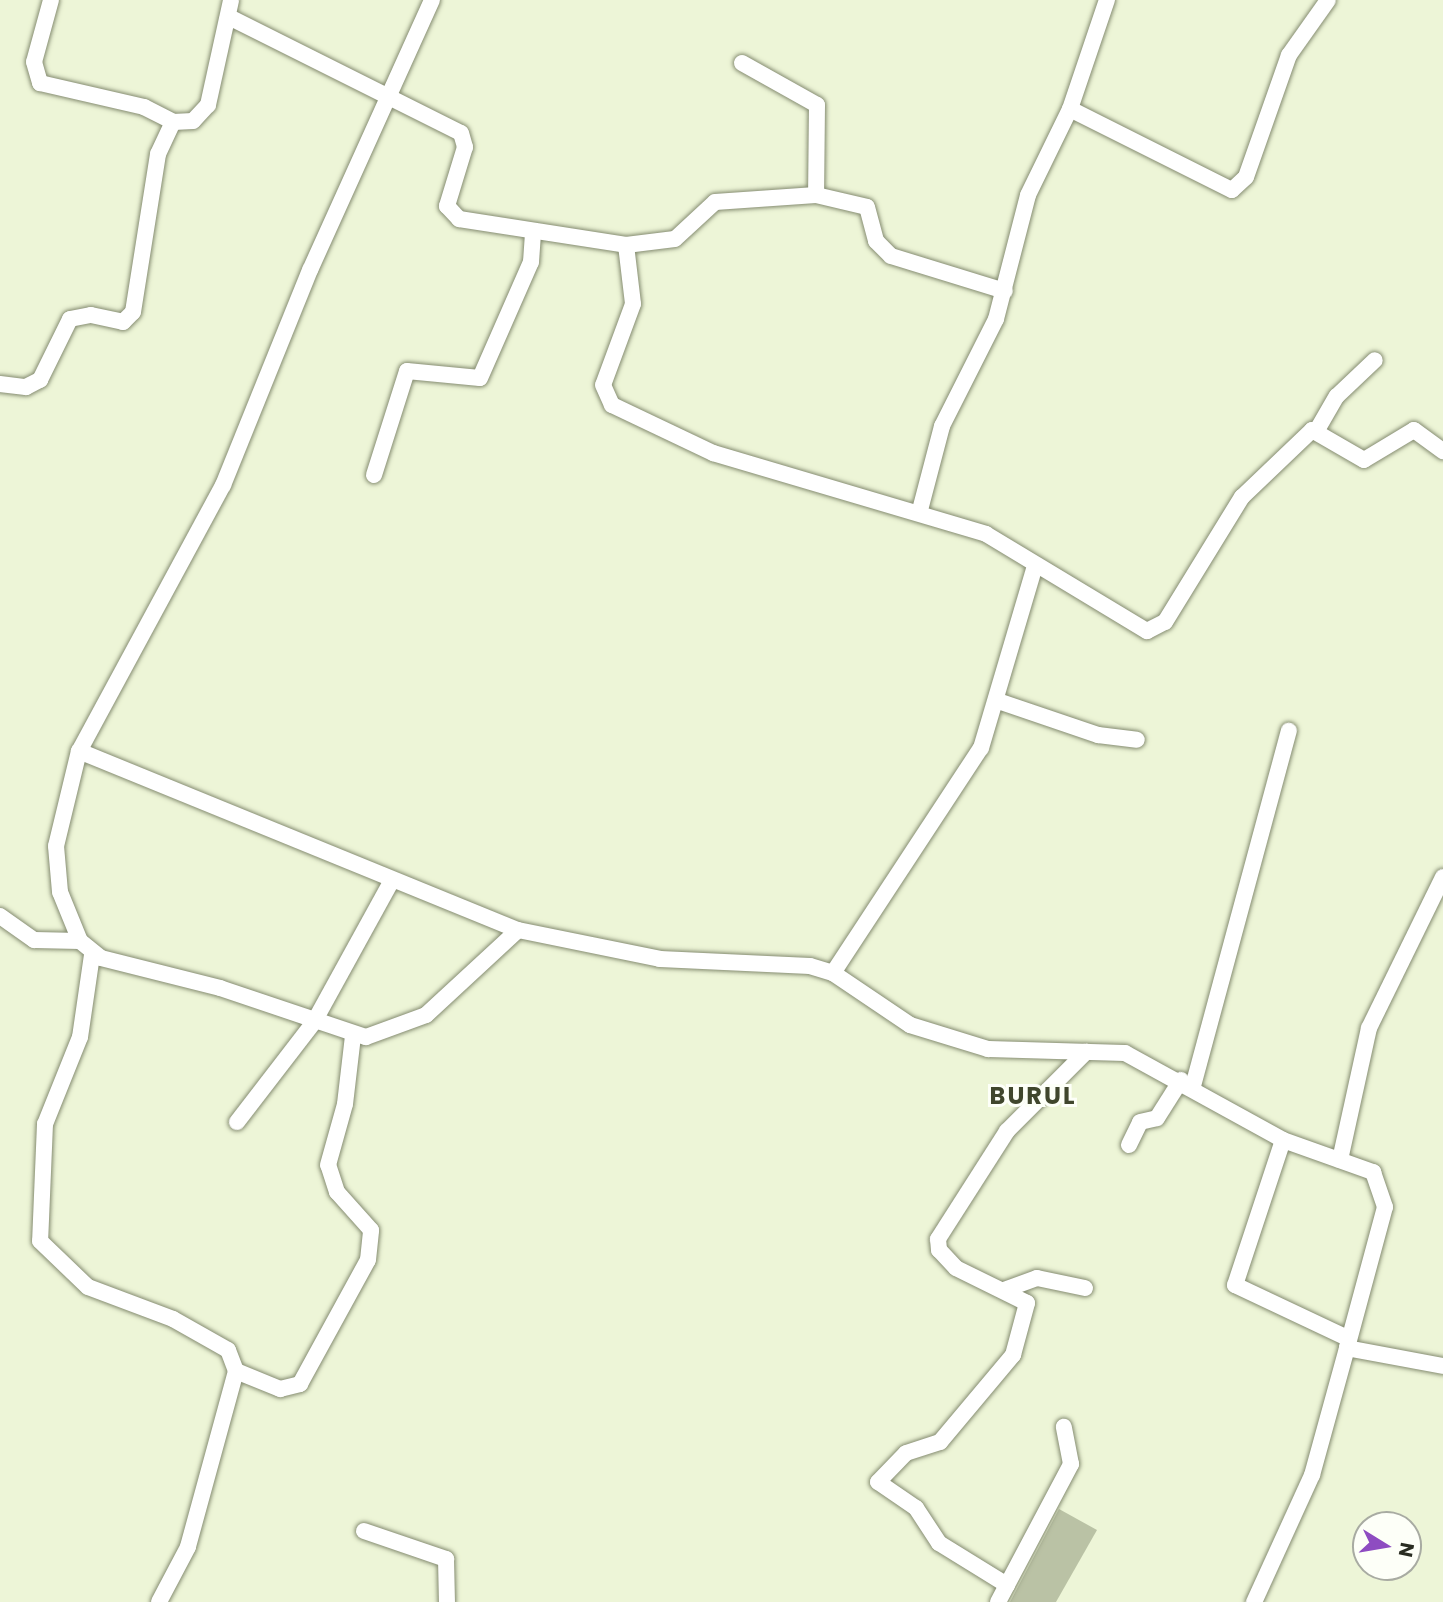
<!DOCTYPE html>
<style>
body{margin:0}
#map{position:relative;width:1443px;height:1602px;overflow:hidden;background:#edf5d7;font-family:Poppins,sans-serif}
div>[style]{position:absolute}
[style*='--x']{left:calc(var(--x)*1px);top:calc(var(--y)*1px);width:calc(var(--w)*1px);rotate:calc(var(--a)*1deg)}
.building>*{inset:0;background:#bac2a5}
.roads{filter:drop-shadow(0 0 2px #858c71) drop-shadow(0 0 2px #858c71)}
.minor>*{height:16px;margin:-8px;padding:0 8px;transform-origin:8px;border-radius:8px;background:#fff}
span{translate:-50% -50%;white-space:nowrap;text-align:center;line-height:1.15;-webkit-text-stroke:6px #fdfff8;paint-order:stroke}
.district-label{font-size:24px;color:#40462d;font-weight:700;letter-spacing:2px}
.north{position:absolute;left:1352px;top:1511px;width:70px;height:70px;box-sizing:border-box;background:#fdfff8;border:2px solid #a8aba2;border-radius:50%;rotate:101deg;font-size:19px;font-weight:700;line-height:28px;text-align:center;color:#292c21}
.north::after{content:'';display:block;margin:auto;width:24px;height:32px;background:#8e4cc1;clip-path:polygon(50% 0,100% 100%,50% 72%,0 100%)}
</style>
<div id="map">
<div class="building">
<div style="clip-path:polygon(1059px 1509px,1097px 1530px,1056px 1602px,1010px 1602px)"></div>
</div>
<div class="roads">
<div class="minor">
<div style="--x:51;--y:0;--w:64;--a:105.3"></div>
<div style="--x:34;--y:62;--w:22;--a:74"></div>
<div style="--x:40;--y:83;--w:107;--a:13"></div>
<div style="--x:144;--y:107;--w:33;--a:27"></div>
<div style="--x:432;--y:0;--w:296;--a:114.3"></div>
<div style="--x:310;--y:270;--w:232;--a:112"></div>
<div style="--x:223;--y:485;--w:302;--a:118.4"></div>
<div style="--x:79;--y:751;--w:98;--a:103.6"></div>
<div style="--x:56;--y:846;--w:46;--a:85"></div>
<div style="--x:60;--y:892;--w:53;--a:67.8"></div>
<div style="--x:80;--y:941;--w:27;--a:39"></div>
<div style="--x:101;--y:958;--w:123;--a:14.1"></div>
<div style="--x:220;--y:988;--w:154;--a:18.6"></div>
<div style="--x:366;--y:1037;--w:64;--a:-20.1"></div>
<div style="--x:426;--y:1015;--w:125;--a:-42.7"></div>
<div style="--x:518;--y:930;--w:145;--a:11.5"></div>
<div style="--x:660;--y:959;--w:150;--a:2.7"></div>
<div style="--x:810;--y:966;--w:24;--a:17"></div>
<div style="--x:833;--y:973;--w:93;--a:34"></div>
<div style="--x:910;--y:1025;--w:82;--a:17.1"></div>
<div style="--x:988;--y:1049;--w:137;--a:1.7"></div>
<div style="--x:1125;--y:1053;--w:180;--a:28.8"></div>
<div style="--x:1283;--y:1140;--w:96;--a:19.6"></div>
<div style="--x:1373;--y:1172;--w:37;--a:71"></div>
<div style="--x:1385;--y:1207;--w:146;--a:105.1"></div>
<div style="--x:1347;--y:1348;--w:132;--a:105.4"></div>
<div style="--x:1312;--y:1475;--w:140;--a:114.5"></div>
<div style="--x:229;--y:17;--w:259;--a:26.6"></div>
<div style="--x:461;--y:133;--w:15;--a:74"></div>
<div style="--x:465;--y:147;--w:62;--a:107"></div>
<div style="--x:447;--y:206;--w:18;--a:47"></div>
<div style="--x:459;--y:219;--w:169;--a:8.8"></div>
<div style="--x:626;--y:245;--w:49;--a:-7"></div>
<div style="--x:675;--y:239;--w:54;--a:-42.8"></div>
<div style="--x:715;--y:202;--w:101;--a:-4"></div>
<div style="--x:816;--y:195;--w:52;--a:13.2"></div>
<div style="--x:867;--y:207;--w:35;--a:75"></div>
<div style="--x:876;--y:241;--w:21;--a:45"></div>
<div style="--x:891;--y:256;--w:119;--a:17.1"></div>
<div style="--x:742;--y:63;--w:86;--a:29.2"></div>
<div style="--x:817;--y:105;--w:90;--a:90.6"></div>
<div style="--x:1070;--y:109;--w:181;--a:26.6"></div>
<div style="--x:1232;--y:190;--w:19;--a:-43"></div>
<div style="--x:1246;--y:177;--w:129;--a:-70.6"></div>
<div style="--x:1289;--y:55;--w:67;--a:-54.7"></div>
<div style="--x:626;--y:245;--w:59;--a:83.2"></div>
<div style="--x:633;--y:304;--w:86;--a:110.3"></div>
<div style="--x:603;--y:385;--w:22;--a:66"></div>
<div style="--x:612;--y:405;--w:112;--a:25.4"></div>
<div style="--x:713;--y:453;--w:285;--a:16.5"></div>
<div style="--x:986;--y:534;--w:188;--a:31.1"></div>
<div style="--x:1147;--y:631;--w:20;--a:-27"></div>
<div style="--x:1165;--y:622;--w:147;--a:-58.4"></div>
<div style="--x:1242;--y:497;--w:97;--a:-43.7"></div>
<div style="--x:1312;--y:430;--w:60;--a:30"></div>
<div style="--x:1364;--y:460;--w:58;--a:-31"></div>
<div style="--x:1414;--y:430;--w:36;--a:36"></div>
<div style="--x:0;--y:384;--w:26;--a:7"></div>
<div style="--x:26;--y:387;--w:16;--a:-27"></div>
<div style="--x:40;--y:380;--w:68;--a:-63.8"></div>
<div style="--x:70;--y:319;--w:21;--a:-11"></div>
<div style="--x:91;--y:315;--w:33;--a:12"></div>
<div style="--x:123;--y:322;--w:14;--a:-45"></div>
<div style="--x:133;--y:312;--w:160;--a:-81"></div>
<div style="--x:158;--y:154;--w:35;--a:-65"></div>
<div style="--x:173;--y:122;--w:20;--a:-3"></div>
<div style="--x:193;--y:121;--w:22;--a:-47"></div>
<div style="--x:208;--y:105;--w:107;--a:-77.6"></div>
<div style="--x:1317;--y:430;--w:39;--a:-60"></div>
<div style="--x:1337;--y:396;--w:52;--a:-43.5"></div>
<div style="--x:374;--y:475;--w:109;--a:-72.4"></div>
<div style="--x:407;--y:371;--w:73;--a:5.5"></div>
<div style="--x:480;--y:378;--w:127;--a:-66.3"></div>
<div style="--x:531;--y:262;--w:26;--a:-86"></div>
<div style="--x:920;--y:510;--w:87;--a:-75.3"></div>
<div style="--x:942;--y:426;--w:120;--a:-63.2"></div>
<div style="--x:996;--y:319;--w:128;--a:-75.5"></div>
<div style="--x:1028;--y:195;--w:96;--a:-64"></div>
<div style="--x:1070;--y:109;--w:115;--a:-71.3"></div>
<div style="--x:998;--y:701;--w:106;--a:18.8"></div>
<div style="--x:1098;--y:735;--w:39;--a:7"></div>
<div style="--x:79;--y:751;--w:474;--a:22.2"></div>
<div style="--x:0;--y:916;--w:42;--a:35.2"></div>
<div style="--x:34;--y:940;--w:46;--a:1.2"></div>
<div style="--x:92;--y:955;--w:83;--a:98.3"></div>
<div style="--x:80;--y:1037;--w:94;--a:111.9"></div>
<div style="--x:45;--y:1124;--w:117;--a:92.4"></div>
<div style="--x:40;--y:1241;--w:66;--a:43.8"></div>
<div style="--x:88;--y:1287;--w:91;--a:20.6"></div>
<div style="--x:173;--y:1319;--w:63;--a:29.4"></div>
<div style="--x:228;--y:1350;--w:22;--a:69"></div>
<div style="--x:236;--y:1371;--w:182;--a:105.3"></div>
<div style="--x:188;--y:1547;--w:62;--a:117.8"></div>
<div style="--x:833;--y:973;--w:269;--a:-56.7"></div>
<div style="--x:981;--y:748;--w:190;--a:-73.5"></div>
<div style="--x:1193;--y:1086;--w:368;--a:-74.9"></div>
<div style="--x:237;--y:1122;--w:126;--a:-52.4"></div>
<div style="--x:314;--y:1022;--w:162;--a:-61.2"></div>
<div style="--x:1283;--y:1140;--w:153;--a:108.3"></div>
<div style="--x:1235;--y:1285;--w:126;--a:25.3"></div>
<div style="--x:1129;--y:1145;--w:25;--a:-64"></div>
<div style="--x:1140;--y:1122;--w:17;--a:-13"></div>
<div style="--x:1157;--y:1118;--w:45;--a:-57.7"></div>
<div style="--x:1340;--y:1160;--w:135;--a:-77.6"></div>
<div style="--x:1369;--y:1028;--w:168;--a:-63.9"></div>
<div style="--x:1004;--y:1290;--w:35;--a:-20"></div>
<div style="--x:1037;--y:1278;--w:49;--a:11.8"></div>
<div style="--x:1347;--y:1348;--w:98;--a:10.6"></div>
<div style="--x:236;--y:1371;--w:48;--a:22.2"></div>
<div style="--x:280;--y:1389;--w:21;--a:-14"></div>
<div style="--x:300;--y:1384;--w:141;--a:-61.3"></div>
<div style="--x:368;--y:1260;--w:30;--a:-84"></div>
<div style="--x:371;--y:1230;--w:51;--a:-131.8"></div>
<div style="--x:337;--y:1192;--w:28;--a:-108"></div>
<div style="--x:328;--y:1165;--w:63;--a:-74.4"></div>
<div style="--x:345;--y:1104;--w:68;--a:-83.3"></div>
<div style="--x:364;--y:1531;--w:87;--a:18.9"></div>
<div style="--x:446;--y:1559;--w:43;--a:88.7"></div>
<div style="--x:1007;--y:1585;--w:137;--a:-62.1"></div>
<div style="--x:1071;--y:1464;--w:38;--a:-101"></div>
<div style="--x:998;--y:1602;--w:19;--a:-62"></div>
<div style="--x:1007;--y:1585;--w:80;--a:-148.3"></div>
<div style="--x:939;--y:1543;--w:42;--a:-123.3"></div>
<div style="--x:916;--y:1508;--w:46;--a:-145.6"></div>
<div style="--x:878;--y:1482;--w:40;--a:-46"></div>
<div style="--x:906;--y:1453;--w:36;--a:-18"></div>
<div style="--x:940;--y:1442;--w:114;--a:-50"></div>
<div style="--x:1013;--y:1355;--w:54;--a:-74.9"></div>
<div style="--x:1027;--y:1303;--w:79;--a:-153.8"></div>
<div style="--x:956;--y:1268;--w:25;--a:-133"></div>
<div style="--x:939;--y:1250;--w:11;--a:-95"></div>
<div style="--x:938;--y:1239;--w:128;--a:-57.4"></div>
<div style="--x:1007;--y:1131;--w:112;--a:-45"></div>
</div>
</div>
<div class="district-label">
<span style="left:1033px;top:1096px">BURUL</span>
</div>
<div class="north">N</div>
</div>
